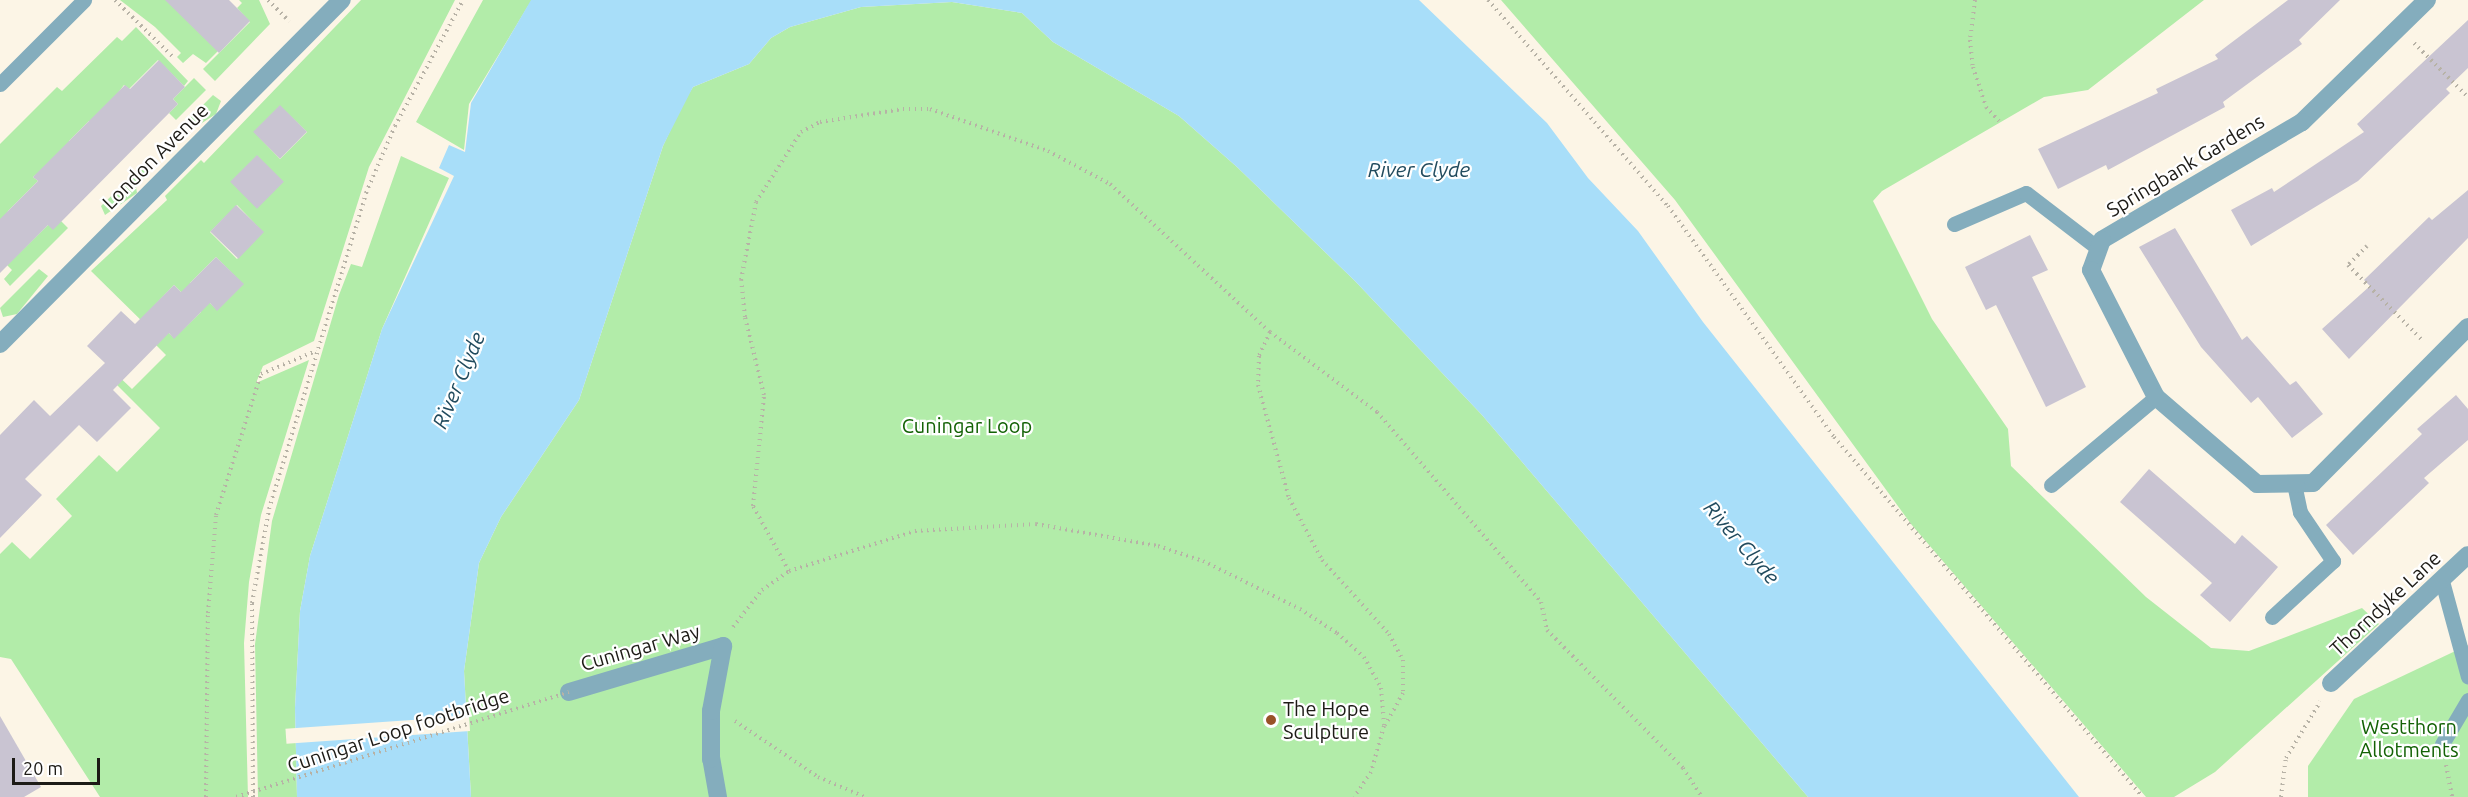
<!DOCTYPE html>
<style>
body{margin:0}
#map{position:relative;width:2468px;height:797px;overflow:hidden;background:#fcf5e6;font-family:Ubuntu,sans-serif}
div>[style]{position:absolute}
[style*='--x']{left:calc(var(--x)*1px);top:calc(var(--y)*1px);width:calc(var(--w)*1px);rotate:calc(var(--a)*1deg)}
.green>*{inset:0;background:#b2eca9}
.water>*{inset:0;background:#a8def9}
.pier>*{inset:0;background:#fcf5e6;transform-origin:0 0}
.building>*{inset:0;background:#c9c4d2;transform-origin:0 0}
.path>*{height:4px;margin-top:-2px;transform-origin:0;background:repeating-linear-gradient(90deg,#b7b2a6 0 1.5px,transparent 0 6px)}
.lane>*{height:15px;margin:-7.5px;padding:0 7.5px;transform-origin:7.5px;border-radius:7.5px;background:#84adbd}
.street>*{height:18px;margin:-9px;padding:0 9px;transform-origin:9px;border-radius:9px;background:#84adbd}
.path-bridge>*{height:4px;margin-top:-2px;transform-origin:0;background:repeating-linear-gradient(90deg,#b7b2a6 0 1.5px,transparent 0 6px)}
.dots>*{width:16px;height:16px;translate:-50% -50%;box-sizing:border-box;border:3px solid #fff;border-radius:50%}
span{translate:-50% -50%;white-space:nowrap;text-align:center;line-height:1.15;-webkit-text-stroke:4.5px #fff;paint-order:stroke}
.street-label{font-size:20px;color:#1d1b16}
.park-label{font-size:20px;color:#136205}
.poi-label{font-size:20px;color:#1d1b16}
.left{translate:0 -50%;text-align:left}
.water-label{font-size:21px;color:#214b5e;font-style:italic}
.scale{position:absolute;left:12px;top:758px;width:88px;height:27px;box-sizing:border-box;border:3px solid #1d1b16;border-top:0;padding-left:8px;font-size:18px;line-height:21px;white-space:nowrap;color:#1d1b16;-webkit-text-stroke:4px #fff;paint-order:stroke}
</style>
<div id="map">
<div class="green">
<div style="clip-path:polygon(120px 0,172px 0,222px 47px,206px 63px,193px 54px,183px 63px,177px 57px,181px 53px,155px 27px)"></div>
<div style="clip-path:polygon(239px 0,259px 0,270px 24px,215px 81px,203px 69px,250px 22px,237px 8px,242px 3px)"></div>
<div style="clip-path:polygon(evenodd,361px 0,455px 0,369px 167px,314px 341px,263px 366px,256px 383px,309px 360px,261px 515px,249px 582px,244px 643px,248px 797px,100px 797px,11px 659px,0 657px,0 554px,12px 542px,30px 559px,72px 516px,56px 499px,99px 455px,117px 472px,160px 428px,108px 376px,113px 371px,132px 389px,166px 355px,148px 337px,152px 331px,91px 271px,167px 200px,165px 196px,201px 160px,204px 163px,361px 0,280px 106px,307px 132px,280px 159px,254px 132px,280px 106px,361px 0,237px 205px,263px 232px,237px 259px,210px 232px,237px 205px,361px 0,216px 257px,243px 284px,217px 310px,190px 283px,216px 257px,361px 0,174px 285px,201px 312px,174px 338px,148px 312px,174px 285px)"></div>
<div style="clip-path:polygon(483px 0,537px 0,528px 6px,469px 104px,464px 150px,416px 122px)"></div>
<div style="clip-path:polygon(1501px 0,2204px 0,2088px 90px,2044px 97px,1882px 191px,1873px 201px,1932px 319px,2008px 429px,2011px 466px,2146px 597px,2211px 648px,2249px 651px,2362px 608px,2379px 624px,2215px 772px,2174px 797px,2146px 797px,1911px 524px,1675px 200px)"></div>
<div style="clip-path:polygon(952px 2px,1022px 13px,1053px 42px,1179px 116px,1237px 167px,1355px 281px,1482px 415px,1808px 797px,471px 797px,464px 671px,479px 563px,501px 517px,579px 400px,663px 146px,683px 103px,693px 87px,749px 64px,771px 38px,790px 27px,861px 7px)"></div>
<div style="clip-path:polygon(136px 27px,188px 81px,184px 86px,158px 60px,129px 89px,124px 85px,94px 125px,89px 121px,69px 141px,73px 145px,33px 177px,38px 181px,8px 211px,0 234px,0 144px,57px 87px,62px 91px,117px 37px,122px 41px)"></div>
<div style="clip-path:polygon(194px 78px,206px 90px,176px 120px,169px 113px,178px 104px,173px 99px)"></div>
<div style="clip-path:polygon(213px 95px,221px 101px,216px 114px,191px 130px,186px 122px)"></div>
<div style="clip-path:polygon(401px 156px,449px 178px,382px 329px,310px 556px,300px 611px,295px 708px,297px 797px,258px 797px,255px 644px,272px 521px,339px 295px,351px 264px,362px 267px)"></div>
<div style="clip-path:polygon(140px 168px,149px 174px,136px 187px,137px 193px,105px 215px,101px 206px)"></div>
<div style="clip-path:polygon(61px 221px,68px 228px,10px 286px,4px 279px,12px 270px,7px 265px,48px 225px)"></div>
<div style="clip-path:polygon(39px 269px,48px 276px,17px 314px,3px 317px,0 308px)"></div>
<div style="clip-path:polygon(2468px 645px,2468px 797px,2308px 797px,2308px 766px,2354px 699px)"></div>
</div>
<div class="water">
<div style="clip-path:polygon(531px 0,1419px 0,1547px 123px,1588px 178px,1638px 231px,1703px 322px,2079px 797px,1808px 797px,1482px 415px,1355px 281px,1237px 167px,1179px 116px,1053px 42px,1022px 13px,952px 2px,861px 7px,790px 27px,771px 38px,749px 64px,693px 87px,663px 146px,579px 400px,501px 517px,479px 563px,464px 671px,471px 797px,297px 797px,295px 708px,300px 611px,310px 556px,382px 329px,454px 176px,439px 168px,449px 145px,465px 152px,471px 103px)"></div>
</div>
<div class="pier">
<div style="left:469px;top:716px;width:15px;height:184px;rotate:86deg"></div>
</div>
<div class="building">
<div style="clip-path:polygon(165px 0,229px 0,250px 21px,219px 53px)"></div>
<div style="clip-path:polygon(2288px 0,2340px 0,2299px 40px,2302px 44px,2223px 102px,2225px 107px,2108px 170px,2106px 165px,2058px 189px,2038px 149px,2158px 93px,2156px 89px,2218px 59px,2215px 55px)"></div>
<div style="clip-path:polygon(2468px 20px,2468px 68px,2446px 89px,2450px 93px,2358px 181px,2251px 246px,2231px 210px,2272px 188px,2274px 192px,2364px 132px,2357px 124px)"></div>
<div style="clip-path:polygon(159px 60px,185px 87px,173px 99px,178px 104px,53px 230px,48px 225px,0 273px,0 219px,38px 181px,33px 177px,125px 85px,130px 89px)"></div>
<div style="left:280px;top:105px;width:38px;height:38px;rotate:45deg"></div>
<div style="left:257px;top:155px;width:38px;height:38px;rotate:45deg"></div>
<div style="clip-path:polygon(2468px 190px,2468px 238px,2349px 359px,2322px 329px,2370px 286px,2364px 280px,2429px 217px,2432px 220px)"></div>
<div style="left:236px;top:205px;width:39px;height:37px;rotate:44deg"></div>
<div style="clip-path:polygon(2175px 228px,2242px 340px,2247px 336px,2290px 385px,2296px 381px,2323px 414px,2292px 438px,2258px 397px,2251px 403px,2201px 347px,2139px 247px)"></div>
<div style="clip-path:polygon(2030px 235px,2048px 270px,2032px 277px,2086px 387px,2046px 407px,1996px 305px,1986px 310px,1965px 267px)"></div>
<div style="clip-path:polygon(216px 257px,244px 284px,217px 311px,210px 303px,174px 339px,169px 333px,113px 390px,131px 408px,97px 442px,79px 425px,25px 479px,42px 495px,0 538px,0 435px,34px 400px,50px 416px,105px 363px,87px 346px,121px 311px,135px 324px,174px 285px,181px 292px)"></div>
<div style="clip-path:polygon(2456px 395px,2468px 409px,2468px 440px,2424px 478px,2429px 483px,2353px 555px,2326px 525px,2422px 434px,2417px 429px)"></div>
<div style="clip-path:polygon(2149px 469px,2235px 544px,2242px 535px,2278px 567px,2230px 622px,2200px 595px,2212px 583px,2120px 502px)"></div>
<div style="clip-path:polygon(0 716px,41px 787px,24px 797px,0 797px)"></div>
</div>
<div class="path">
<div style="--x:115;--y:0;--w:83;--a:44.5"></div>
<div style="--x:268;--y:0;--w:30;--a:45"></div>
<div style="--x:1488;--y:0;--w:274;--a:48.9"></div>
<div style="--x:1668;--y:206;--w:284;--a:54.3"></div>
<div style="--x:1834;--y:437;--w:474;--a:49.4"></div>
<div style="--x:1975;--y:0;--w:40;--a:97.1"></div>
<div style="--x:1970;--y:40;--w:27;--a:84"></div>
<div style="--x:1973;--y:67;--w:42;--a:72"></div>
<div style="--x:1986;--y:107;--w:19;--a:47"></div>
<div style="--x:2414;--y:43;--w:76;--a:45"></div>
<div style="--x:2367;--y:246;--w:27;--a:135"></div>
<div style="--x:2348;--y:265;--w:107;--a:45.4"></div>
<div style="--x:1270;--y:332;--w:26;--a:115"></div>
<div style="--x:1259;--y:356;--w:29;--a:92"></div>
<div style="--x:1258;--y:385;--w:117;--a:74.7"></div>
<div style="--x:1289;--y:498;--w:70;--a:62"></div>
<div style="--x:1322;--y:560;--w:100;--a:47.8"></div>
<div style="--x:1389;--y:634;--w:30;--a:62"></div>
<div style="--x:1403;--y:660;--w:33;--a:90"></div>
<div style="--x:1403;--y:693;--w:37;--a:119"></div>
<div style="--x:789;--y:571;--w:74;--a:-119"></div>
<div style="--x:753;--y:506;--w:112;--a:-84.3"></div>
<div style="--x:764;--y:395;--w:80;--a:-103.7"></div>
<div style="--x:745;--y:317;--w:37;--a:-96"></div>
<div style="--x:741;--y:280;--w:79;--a:-79.1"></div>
<div style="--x:756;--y:202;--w:83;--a:-57.3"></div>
<div style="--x:801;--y:132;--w:21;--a:-28"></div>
<div style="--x:820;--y:122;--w:84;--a:-8.9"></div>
<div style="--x:903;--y:109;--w:27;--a:0"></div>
<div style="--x:930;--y:109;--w:125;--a:19.6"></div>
<div style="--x:1048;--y:151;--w:70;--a:28"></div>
<div style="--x:1110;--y:184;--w:218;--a:42.8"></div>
<div style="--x:1270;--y:332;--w:134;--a:36.8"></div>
<div style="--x:1377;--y:412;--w:251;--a:49.2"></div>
<div style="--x:1541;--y:602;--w:29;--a:78"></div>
<div style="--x:1547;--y:630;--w:194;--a:45.4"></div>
<div style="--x:1683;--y:768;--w:35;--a:57"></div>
<div style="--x:733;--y:627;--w:47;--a:-51.9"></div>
<div style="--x:762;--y:590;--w:33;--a:-35"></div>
<div style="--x:789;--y:571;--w:132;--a:-17.6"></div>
<div style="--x:915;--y:531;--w:121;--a:-3.3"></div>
<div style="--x:1036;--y:524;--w:124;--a:10.2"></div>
<div style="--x:1158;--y:546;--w:47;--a:18.4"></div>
<div style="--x:1203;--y:561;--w:108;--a:26.3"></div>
<div style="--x:1300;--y:609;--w:44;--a:33"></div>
<div style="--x:1337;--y:633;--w:36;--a:42"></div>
<div style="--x:1364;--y:657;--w:35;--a:61"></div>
<div style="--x:1381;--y:688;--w:38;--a:85"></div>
<div style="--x:1384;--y:726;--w:48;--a:105.8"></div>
<div style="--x:1371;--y:772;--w:30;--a:124"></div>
<div style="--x:735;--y:721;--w:100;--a:34"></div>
<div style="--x:818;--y:777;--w:51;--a:23.1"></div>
<div style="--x:2446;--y:765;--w:33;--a:79"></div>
<div style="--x:206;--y:797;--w:184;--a:-89.4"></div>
<div style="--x:208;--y:613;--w:98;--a:-85.3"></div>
<div style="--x:216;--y:515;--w:148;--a:-72.3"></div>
<div style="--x:261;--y:374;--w:60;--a:-22.7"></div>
<div style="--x:253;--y:797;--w:194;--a:-90.3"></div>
<div style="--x:252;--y:603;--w:96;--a:-79.7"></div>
<div style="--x:269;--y:509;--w:331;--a:-72.9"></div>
<div style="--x:366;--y:193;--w:73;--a:-66.6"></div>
<div style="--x:395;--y:126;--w:143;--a:-61.6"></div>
<div style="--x:2281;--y:797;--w:39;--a:-83"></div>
<div style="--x:2286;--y:758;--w:66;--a:-58.7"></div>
</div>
<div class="lane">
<div style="--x:0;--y:84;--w:119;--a:-45"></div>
<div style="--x:1954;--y:224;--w:78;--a:-23.3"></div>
<div style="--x:2026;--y:193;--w:92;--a:37.5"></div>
<div style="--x:2051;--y:485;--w:137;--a:-40"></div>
<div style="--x:2442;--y:581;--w:99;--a:74.8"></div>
<div style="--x:2272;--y:617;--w:83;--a:-42.6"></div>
<div style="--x:2333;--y:561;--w:59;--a:-124"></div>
<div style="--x:2300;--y:512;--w:29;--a:-102"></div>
<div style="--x:2442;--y:744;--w:51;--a:-59.4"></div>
</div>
<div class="street">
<div style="--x:2427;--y:0;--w:175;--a:135.7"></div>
<div style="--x:2302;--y:122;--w:232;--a:149.5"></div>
<div style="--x:2102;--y:240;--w:32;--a:110"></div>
<div style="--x:2091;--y:270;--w:143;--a:62.9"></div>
<div style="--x:2156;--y:397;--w:133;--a:40.7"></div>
<div style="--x:2257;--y:484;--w:56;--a:-1"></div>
<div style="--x:2313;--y:483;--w:220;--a:-45.2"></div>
<div style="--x:0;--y:344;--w:485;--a:-45.2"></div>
<div style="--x:2331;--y:683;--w:187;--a:-43.1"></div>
<div style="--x:569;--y:692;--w:161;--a:-16.6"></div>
<div style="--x:718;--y:797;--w:39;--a:-100"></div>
<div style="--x:711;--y:759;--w:48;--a:-90"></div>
<div style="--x:711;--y:711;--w:66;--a:-79.5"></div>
</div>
<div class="path-bridge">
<div style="--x:236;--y:797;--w:349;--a:-17.5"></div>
</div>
<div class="dots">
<div style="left:1271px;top:720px;background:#985328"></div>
</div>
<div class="street-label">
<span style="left:155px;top:156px;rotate:-45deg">London Avenue</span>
<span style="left:2185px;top:165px;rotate:-31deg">Springbank Gardens</span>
<span style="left:2385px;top:603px;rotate:-43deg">Thorndyke Lane</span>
<span style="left:640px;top:647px;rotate:-16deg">Cuningar Way</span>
<span style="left:398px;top:730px;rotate:-18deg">Cuningar Loop footbridge</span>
</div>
<div class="park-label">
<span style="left:967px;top:425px">Cuningar Loop</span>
<span style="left:2409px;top:738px">Westthorn<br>Allotments</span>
</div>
<div class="poi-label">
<span class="left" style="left:1283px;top:720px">The Hope<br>Sculpture</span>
</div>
<div class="water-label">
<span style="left:1419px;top:169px">River Clyde</span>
<span style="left:458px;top:380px;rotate:-67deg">River Clyde</span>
<span style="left:1742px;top:542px;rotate:49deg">River Clyde</span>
</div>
<div class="scale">20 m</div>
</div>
